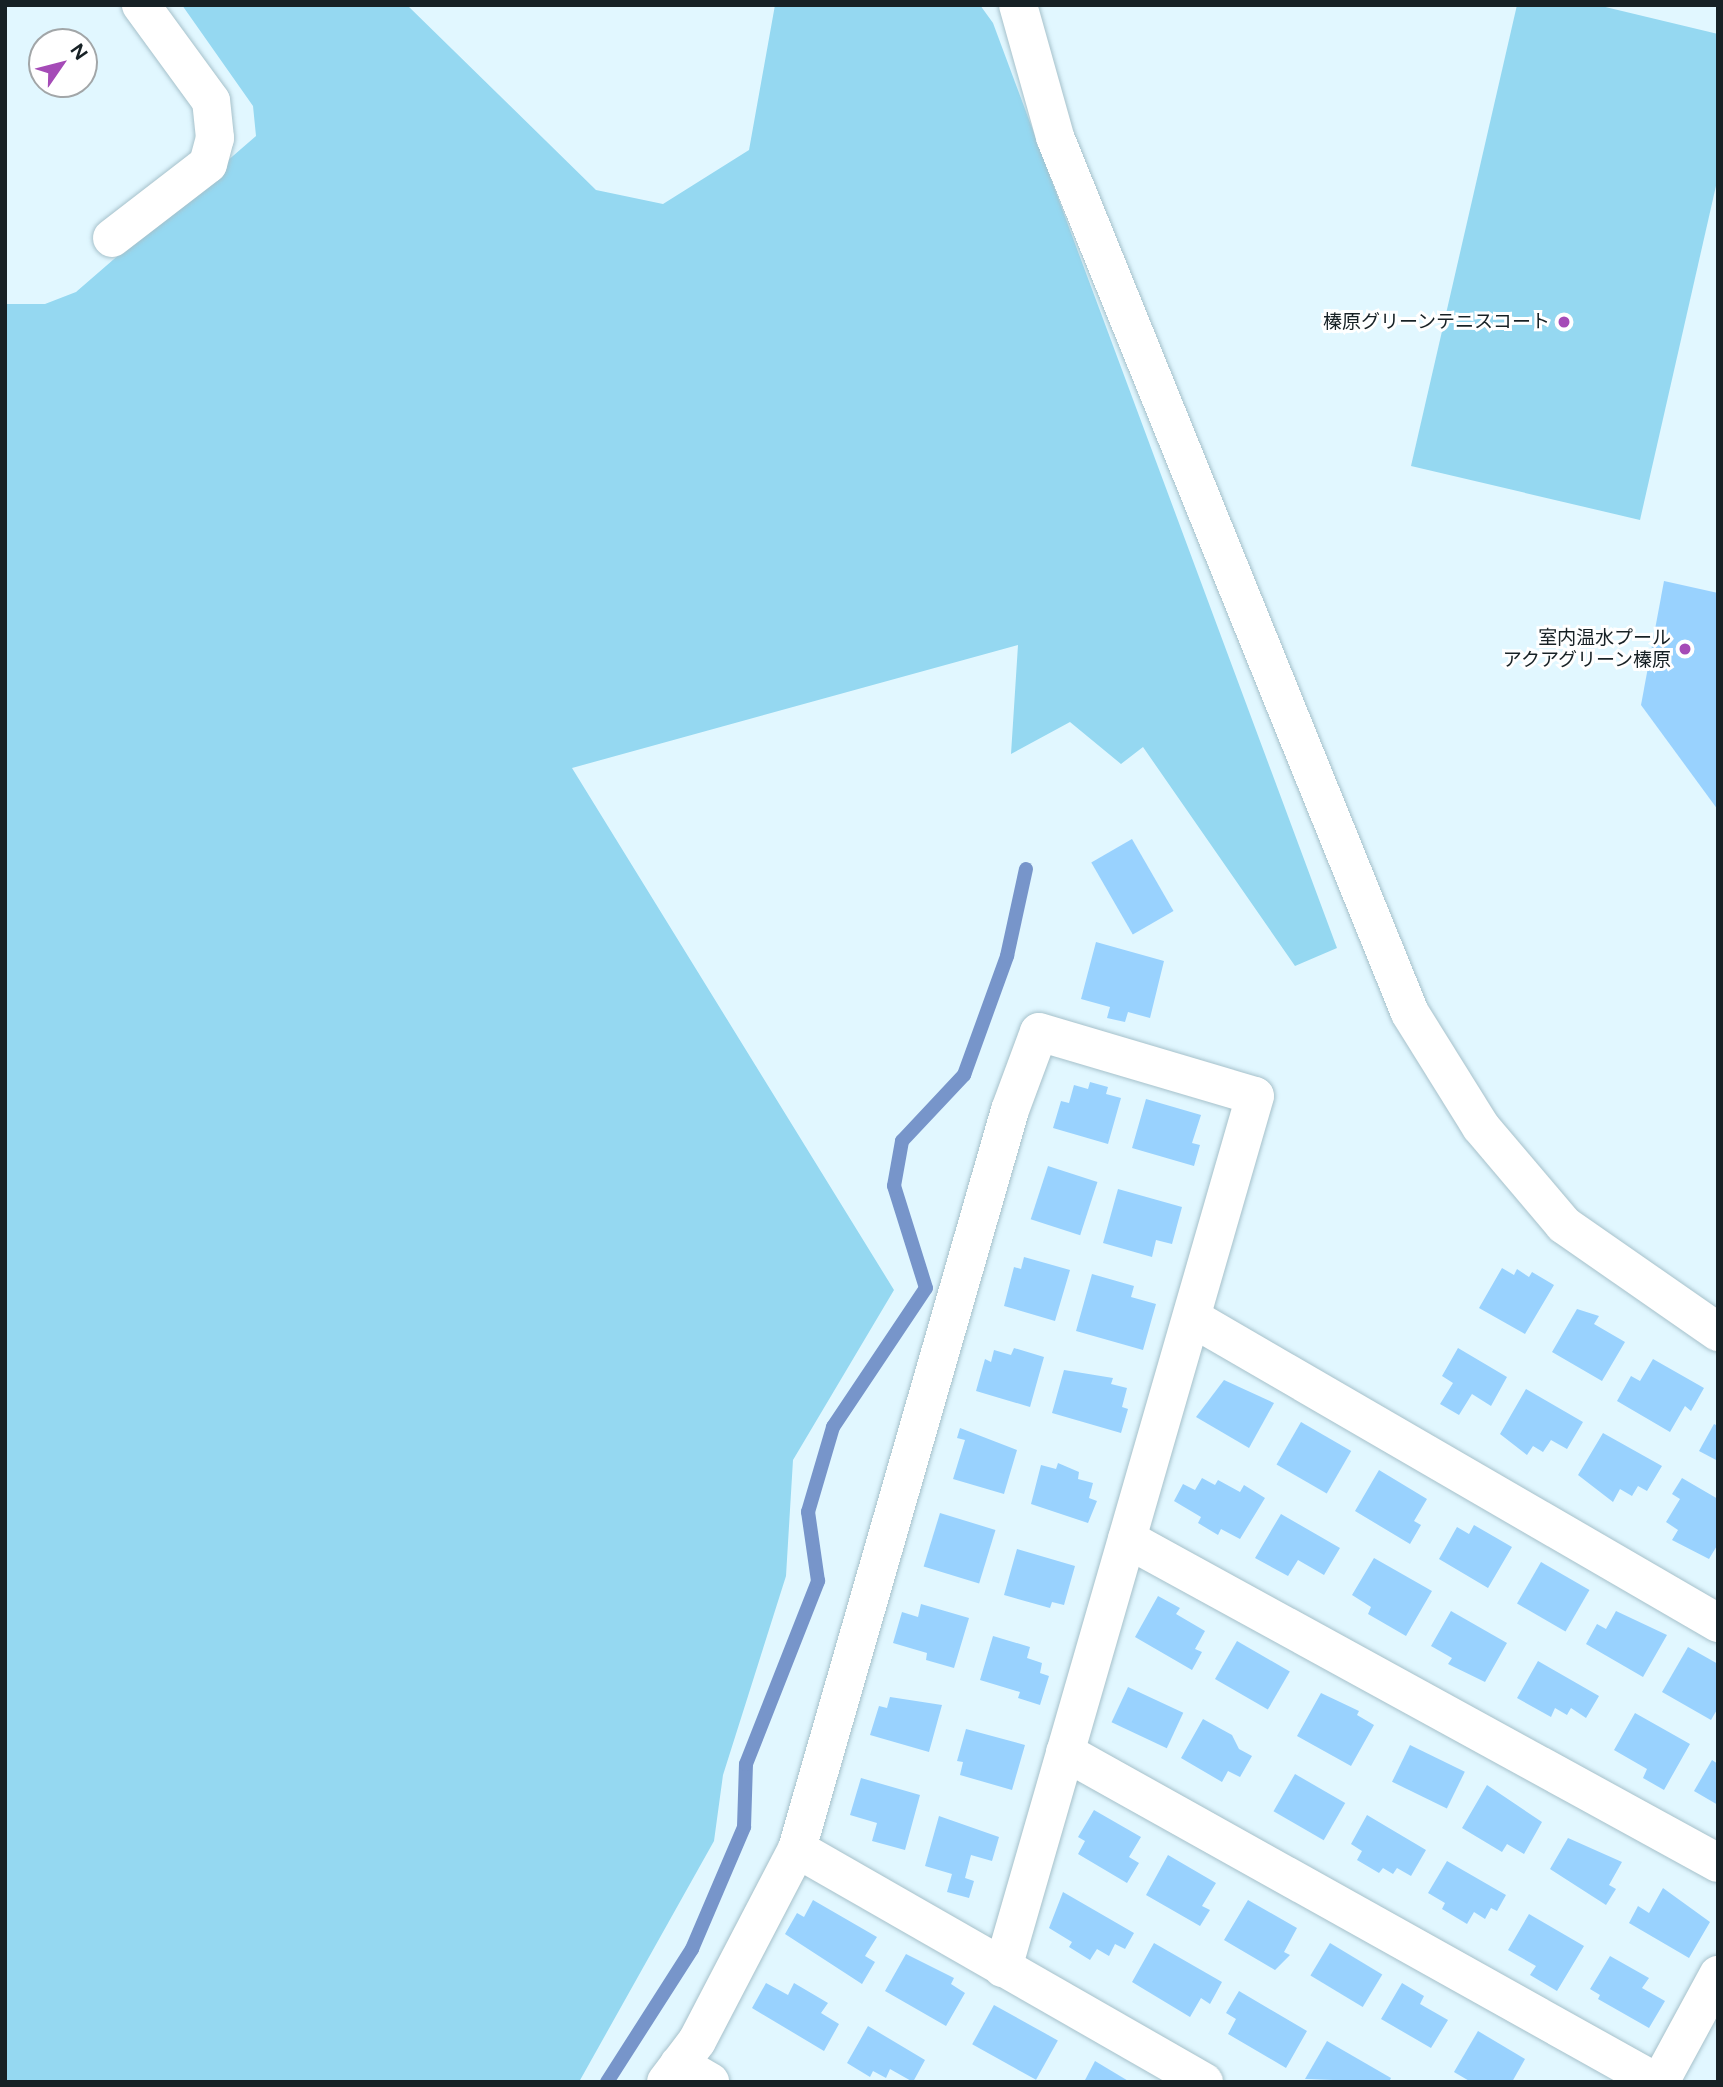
<!DOCTYPE html>
<meta charset="utf-8">
<style>
body{margin:0}
#map{position:relative;width:1723px;height:2087px;overflow:hidden;background:#e1f7ff;font-family:Figtree,"Noto Sans JP",sans-serif}
div>[style]{position:absolute}
[style*='--x']{left:calc(var(--x)*1px);top:calc(var(--y)*1px);width:calc(var(--w)*1px);rotate:calc(var(--a)*1deg)}
.green>*{inset:0;background:#95d8f1}
.stream>*{height:14px;margin:-7px;padding:0 7px;transform-origin:7px;border-radius:7px;background:#7795ca}
.building>*{inset:0;background:#99d2fe;transform-origin:0 0}
.roads{filter:drop-shadow(0 0 2px #a6c1cb) drop-shadow(0 0 2px #a6c1cb)}
.minor>*{height:38px;margin:-19px;padding:0 19px;transform-origin:19px;border-radius:19px;background:#fff}
.tertiary>*{height:38px;margin:-19px;padding:0 19px;transform-origin:19px;border-radius:19px;background:#fff}
.dots>*{width:19px;height:19px;translate:-50% -50%;box-sizing:border-box;border:4px solid #fff;border-radius:50%}
span{translate:-50% -50%;white-space:nowrap;text-align:center;line-height:1.15;-webkit-text-stroke:6px #fff;paint-order:stroke}
.poi-label{font-size:19px;color:#172125}
.right{translate:-100% -50%;text-align:right}
.frame{position:absolute;inset:0;border:7px solid #172125;pointer-events:none}
.north{position:absolute;left:28px;top:28px;width:70px;height:70px;box-sizing:border-box;background:#fff;border:2px solid #a2a6a8;border-radius:50%;rotate:55deg;font-size:19px;font-weight:700;line-height:28px;text-align:center;color:#172125}
.north::after{content:'';display:block;margin:auto;width:24px;height:32px;background:#a54bb7;clip-path:polygon(50% 0,100% 100%,50% 72%,0 100%)}
</style>
<div id="map">
<div class="green">
<div style="clip-path:polygon(182px 5px,407px 5px,596px 190px,663px 204px,749px 150px,775px 5px,980px 5px,993px 23px,1337px 948px,1295px 966px,1143px 747px,1121px 764px,1070px 722px,1011px 754px,1018px 645px,572px 768px,894px 1290px,793px 1460px,786px 1576px,723px 1775px,714px 1841px,579px 2082px,5px 2082px,5px 304px,45px 304px,76px 292px,256px 136px,253px 106px)"></div>
<div style="clip-path:polygon(1517px 5px,1597px 5px,1718px 34px,1718px 177px,1640px 520px,1411px 466px)"></div>
</div>
<div class="stream">
<div style="--x:607;--y:2082;--w:158;--a:-57.4"></div>
<div style="--x:692;--y:1949;--w:133;--a:-66.9"></div>
<div style="--x:744;--y:1827;--w:63;--a:-88.2"></div>
<div style="--x:746;--y:1764;--w:197;--a:-68.5"></div>
<div style="--x:818;--y:1581;--w:70;--a:-98.2"></div>
<div style="--x:808;--y:1512;--w:89;--a:-73.6"></div>
<div style="--x:833;--y:1427;--w:167;--a:-56.2"></div>
<div style="--x:926;--y:1288;--w:107;--a:-107.4"></div>
<div style="--x:894;--y:1186;--w:46;--a:-79.9"></div>
<div style="--x:902;--y:1141;--w:91;--a:-46.8"></div>
<div style="--x:964;--y:1075;--w:127;--a:-70.1"></div>
<div style="--x:1007;--y:956;--w:89;--a:-77.7"></div>
</div>
<div class="building">
<div style="clip-path:polygon(1664px 581px,1718px 593px,1718px 810px,1641px 705px)"></div>
<div style="left:1132px;top:839px;width:83px;height:47px;rotate:60deg"></div>
<div style="clip-path:polygon(1096px 942px,1164px 961px,1150px 1018px,1128px 1012px,1125px 1022px,1107px 1018px,1110px 1007px,1081px 999px)"></div>
<div style="clip-path:polygon(1090px 1082px,1108px 1087px,1106px 1094px,1121px 1098px,1108px 1144px,1053px 1128px,1061px 1101px,1069px 1103px,1074px 1085px,1088px 1089px)"></div>
<div style="clip-path:polygon(1146px 1099px,1201px 1115px,1192px 1143px,1200px 1145px,1194px 1166px,1132px 1148px)"></div>
<div style="left:1048px;top:1166px;width:52px;height:56px;rotate:18deg"></div>
<div style="clip-path:polygon(1118px 1189px,1182px 1207px,1172px 1244px,1156px 1240px,1152px 1257px,1103px 1243px)"></div>
<div style="clip-path:polygon(1024px 1257px,1070px 1270px,1055px 1321px,1004px 1306px,1014px 1267px,1021px 1269px)"></div>
<div style="clip-path:polygon(1502px 1268px,1514px 1275px,1517px 1269px,1529px 1277px,1532px 1272px,1554px 1285px,1525px 1334px,1479px 1308px)"></div>
<div style="clip-path:polygon(1092px 1274px,1134px 1286px,1131px 1297px,1156px 1304px,1143px 1350px,1076px 1331px)"></div>
<div style="clip-path:polygon(1577px 1309px,1599px 1316px,1594px 1324px,1625px 1342px,1602px 1381px,1552px 1352px)"></div>
<div style="clip-path:polygon(1014px 1348px,1044px 1357px,1030px 1407px,976px 1391px,985px 1359px,991px 1362px,994px 1350px,1011px 1355px)"></div>
<div style="clip-path:polygon(1458px 1348px,1507px 1377px,1491px 1406px,1472px 1394px,1459px 1415px,1440px 1404px,1453px 1383px,1442px 1376px)"></div>
<div style="clip-path:polygon(1653px 1359px,1704px 1388px,1691px 1411px,1685px 1406px,1670px 1432px,1617px 1401px,1631px 1376px,1640px 1381px)"></div>
<div style="clip-path:polygon(1064px 1370px,1113px 1378px,1111px 1384px,1127px 1388px,1122px 1407px,1128px 1409px,1121px 1433px,1052px 1413px)"></div>
<div style="clip-path:polygon(1224px 1380px,1274px 1403px,1249px 1448px,1196px 1417px)"></div>
<div style="clip-path:polygon(1526px 1389px,1583px 1422px,1567px 1449px,1551px 1440px,1543px 1452px,1533px 1446px,1527px 1455px,1500px 1434px)"></div>
<div style="left:1301px;top:1422px;width:58px;height:49px;rotate:30deg"></div>
<div style="clip-path:polygon(1714px 1424px,1718px 1426px,1718px 1461px,1699px 1451px)"></div>
<div style="clip-path:polygon(960px 1428px,1017px 1450px,1004px 1494px,953px 1479px,965px 1440px,957px 1438px)"></div>
<div style="clip-path:polygon(1603px 1433px,1662px 1466px,1647px 1491px,1638px 1486px,1632px 1496px,1620px 1489px,1613px 1502px,1578px 1475px)"></div>
<div style="clip-path:polygon(1058px 1463px,1079px 1472px,1078px 1479px,1093px 1483px,1089px 1498px,1097px 1501px,1088px 1523px,1031px 1504px,1041px 1465px,1056px 1469px)"></div>
<div style="clip-path:polygon(1379px 1470px,1427px 1499px,1414px 1521px,1421px 1525px,1410px 1544px,1355px 1511px)"></div>
<div style="clip-path:polygon(1202px 1478px,1215px 1485px,1218px 1480px,1240px 1492px,1244px 1485px,1265px 1498px,1240px 1539px,1221px 1529px,1218px 1535px,1198px 1523px,1201px 1517px,1174px 1501px,1183px 1484px,1195px 1490px)"></div>
<div style="clip-path:polygon(1682px 1478px,1718px 1499px,1718px 1544px,1709px 1559px,1672px 1540px,1678px 1530px,1666px 1522px,1680px 1499px,1672px 1494px)"></div>
<div style="left:940px;top:1513px;width:58px;height:56px;rotate:17deg"></div>
<div style="clip-path:polygon(1281px 1514px,1340px 1548px,1324px 1575px,1298px 1560px,1288px 1576px,1255px 1558px)"></div>
<div style="clip-path:polygon(1474px 1525px,1512px 1547px,1488px 1588px,1439px 1559px,1457px 1527px,1469px 1534px)"></div>
<div style="clip-path:polygon(1017px 1549px,1075px 1566px,1064px 1605px,1052px 1602px,1050px 1608px,1004px 1595px)"></div>
<div style="clip-path:polygon(1374px 1558px,1432px 1591px,1406px 1636px,1368px 1614px,1371px 1607px,1352px 1595px)"></div>
<div style="left:1541px;top:1562px;width:56px;height:48px;rotate:30deg"></div>
<div style="clip-path:polygon(1158px 1596px,1180px 1608px,1176px 1614px,1205px 1631px,1195px 1649px,1202px 1652px,1192px 1670px,1135px 1637px)"></div>
<div style="clip-path:polygon(921px 1604px,969px 1618px,954px 1668px,926px 1660px,927px 1653px,893px 1643px,902px 1612px,918px 1617px)"></div>
<div style="clip-path:polygon(1451px 1611px,1507px 1643px,1485px 1682px,1448px 1664px,1452px 1658px,1431px 1646px)"></div>
<div style="clip-path:polygon(1616px 1611px,1667px 1635px,1643px 1677px,1586px 1644px,1597px 1624px,1606px 1629px)"></div>
<div style="clip-path:polygon(993px 1636px,1030px 1647px,1027px 1658px,1042px 1663px,1040px 1673px,1049px 1676px,1040px 1705px,1018px 1698px,1020px 1692px,980px 1680px)"></div>
<div style="left:1237px;top:1641px;width:61px;height:44px;rotate:30deg"></div>
<div style="clip-path:polygon(1688px 1647px,1718px 1664px,1718px 1708px,1711px 1720px,1662px 1692px)"></div>
<div style="clip-path:polygon(1538px 1661px,1599px 1696px,1586px 1718px,1571px 1708px,1567px 1715px,1555px 1708px,1551px 1717px,1517px 1698px)"></div>
<div style="left:1128px;top:1687px;width:61px;height:39px;rotate:25deg"></div>
<div style="clip-path:polygon(1321px 1693px,1359px 1711px,1357px 1715px,1374px 1725px,1351px 1766px,1297px 1736px)"></div>
<div style="clip-path:polygon(890px 1697px,942px 1705px,929px 1752px,870px 1735px,879px 1706px,887px 1708px)"></div>
<div style="clip-path:polygon(1635px 1713px,1690px 1744px,1664px 1790px,1643px 1778px,1647px 1769px,1614px 1750px)"></div>
<div style="clip-path:polygon(1203px 1719px,1232px 1735px,1239px 1749px,1252px 1756px,1240px 1777px,1228px 1771px,1222px 1782px,1181px 1758px)"></div>
<div style="clip-path:polygon(966px 1729px,1025px 1745px,1012px 1790px,960px 1775px,963px 1762px,957px 1761px)"></div>
<div style="left:1410px;top:1745px;width:61px;height:41px;rotate:26deg"></div>
<div style="clip-path:polygon(1712px 1760px,1718px 1764px,1718px 1805px,1694px 1791px)"></div>
<div style="left:1295px;top:1774px;width:58px;height:43px;rotate:30deg"></div>
<div style="clip-path:polygon(861px 1778px,920px 1795px,905px 1850px,872px 1841px,877px 1823px,850px 1815px)"></div>
<div style="clip-path:polygon(1487px 1785px,1542px 1822px,1524px 1854px,1507px 1844px,1502px 1852px,1462px 1828px)"></div>
<div style="clip-path:polygon(1094px 1810px,1141px 1837px,1129px 1857px,1139px 1863px,1127px 1883px,1078px 1854px,1085px 1841px,1078px 1837px)"></div>
<div style="clip-path:polygon(1367px 1815px,1426px 1850px,1411px 1876px,1397px 1868px,1393px 1874px,1383px 1868px,1379px 1873px,1357px 1860px,1362px 1851px,1351px 1844px)"></div>
<div style="clip-path:polygon(939px 1816px,999px 1837px,992px 1861px,971px 1855px,965px 1878px,974px 1881px,969px 1898px,947px 1892px,952px 1874px,925px 1866px)"></div>
<div style="clip-path:polygon(1568px 1838px,1622px 1862px,1609px 1885px,1616px 1889px,1606px 1905px,1550px 1869px)"></div>
<div style="clip-path:polygon(1168px 1855px,1216px 1883px,1202px 1906px,1210px 1910px,1200px 1926px,1146px 1895px)"></div>
<div style="clip-path:polygon(1447px 1861px,1506px 1895px,1497px 1911px,1491px 1908px,1485px 1919px,1474px 1912px,1467px 1924px,1442px 1909px,1445px 1903px,1428px 1893px)"></div>
<div style="clip-path:polygon(1663px 1888px,1710px 1922px,1689px 1958px,1629px 1923px,1638px 1906px,1649px 1913px)"></div>
<div style="clip-path:polygon(1063px 1892px,1134px 1933px,1125px 1949px,1115px 1944px,1109px 1956px,1097px 1949px,1090px 1960px,1069px 1947px,1072px 1942px,1049px 1928px)"></div>
<div style="clip-path:polygon(813px 1900px,877px 1937px,865px 1956px,875px 1962px,862px 1984px,785px 1934px,797px 1913px,804px 1917px)"></div>
<div style="clip-path:polygon(1248px 1900px,1297px 1928px,1284px 1952px,1290px 1955px,1275px 1970px,1224px 1940px)"></div>
<div style="clip-path:polygon(1529px 1914px,1584px 1946px,1557px 1991px,1530px 1975px,1536px 1966px,1508px 1950px)"></div>
<div style="clip-path:polygon(1154px 1943px,1222px 1982px,1210px 2004px,1201px 1998px,1190px 2017px,1132px 1982px)"></div>
<div style="left:1330px;top:1943px;width:61px;height:38px;rotate:31deg"></div>
<div style="clip-path:polygon(906px 1954px,954px 1978px,951px 1984px,965px 1993px,946px 2026px,885px 1991px)"></div>
<div style="clip-path:polygon(1610px 1956px,1649px 1978px,1642px 1988px,1665px 2001px,1649px 2028px,1598px 1999px,1600px 1995px,1590px 1989px)"></div>
<div style="clip-path:polygon(766px 1983px,788px 1995px,794px 1983px,828px 2003px,821px 2013px,839px 2024px,824px 2051px,752px 2008px)"></div>
<div style="clip-path:polygon(1402px 1983px,1424px 1996px,1420px 2004px,1448px 2020px,1431px 2048px,1381px 2019px)"></div>
<div style="clip-path:polygon(1239px 1991px,1307px 2031px,1286px 2068px,1228px 2034px,1236px 2019px,1226px 2013px)"></div>
<div style="left:994px;top:2005px;width:73px;height:45px;rotate:29deg"></div>
<div style="clip-path:polygon(868px 2026px,925px 2060px,913px 2082px,890px 2069px,886px 2078px,873px 2071px,870px 2077px,847px 2063px)"></div>
<div style="clip-path:polygon(1478px 2031px,1525px 2059px,1512px 2082px,1471px 2082px,1454px 2072px)"></div>
<div style="clip-path:polygon(1327px 2041px,1391px 2078px,1389px 2082px,1305px 2079px)"></div>
<div style="clip-path:polygon(1095px 2061px,1130px 2082px,1084px 2082px)"></div>
</div>
<div class="roads">
<div class="minor">
<div style="--x:112;--y:238;--w:121;--a:-37.6"></div>
<div style="--x:208;--y:164;--w:27;--a:-75"></div>
<div style="--x:215;--y:138;--w:37;--a:-96"></div>
<div style="--x:211;--y:101;--w:119;--a:-126.1"></div>
<div style="--x:1194;--y:1319;--w:606;--a:30.12"></div>
<div style="--x:1127;--y:1539;--w:674;--a:28.73"></div>
<div style="--x:1065;--y:1752;--w:677;--a:29.18"></div>
<div style="--x:797;--y:1849;--w:469;--a:29.8"></div>
<div style="--x:666;--y:2082;--w:51;--a:-52.9"></div>
<div style="--x:697;--y:2041;--w:216;--a:-62.5"></div>
<div style="--x:797;--y:1849;--w:769;--a:-73.92"></div>
<div style="--x:1010;--y:1110;--w:83;--a:-69.6"></div>
<div style="--x:1039;--y:1032;--w:225;--a:16.5"></div>
<div style="--x:1255;--y:1096;--w:908;--a:106.12"></div>
<div style="--x:1660;--y:2082;--w:122;--a:-61.5"></div>
</div>
<div class="tertiary">
<div style="--x:1018;--y:5;--w:137;--a:74.3"></div>
<div style="--x:1055;--y:137;--w:945;--a:67.94"></div>
<div style="--x:1410;--y:1013;--w:134;--a:58.1"></div>
<div style="--x:1481;--y:1127;--w:128;--a:49.7"></div>
<div style="--x:1564;--y:1225;--w:188;--a:34.8"></div>
<div style="--x:679;--y:2064;--w:36;--a:30"></div>
</div>
</div>
<div class="dots">
<div style="left:1564px;top:322px;background:#a54bb7"></div>
<div style="left:1685px;top:649px;background:#a54bb7"></div>
</div>
<div class="poi-label">
<span class="right" style="left:1550px;top:322px">榛原グリーンテニスコート</span>
<span class="right" style="left:1671px;top:649px">室内温水プール<br>アクアグリーン榛原</span>
</div>
<div class="frame"></div>
<div class="north">N</div>
</div>
